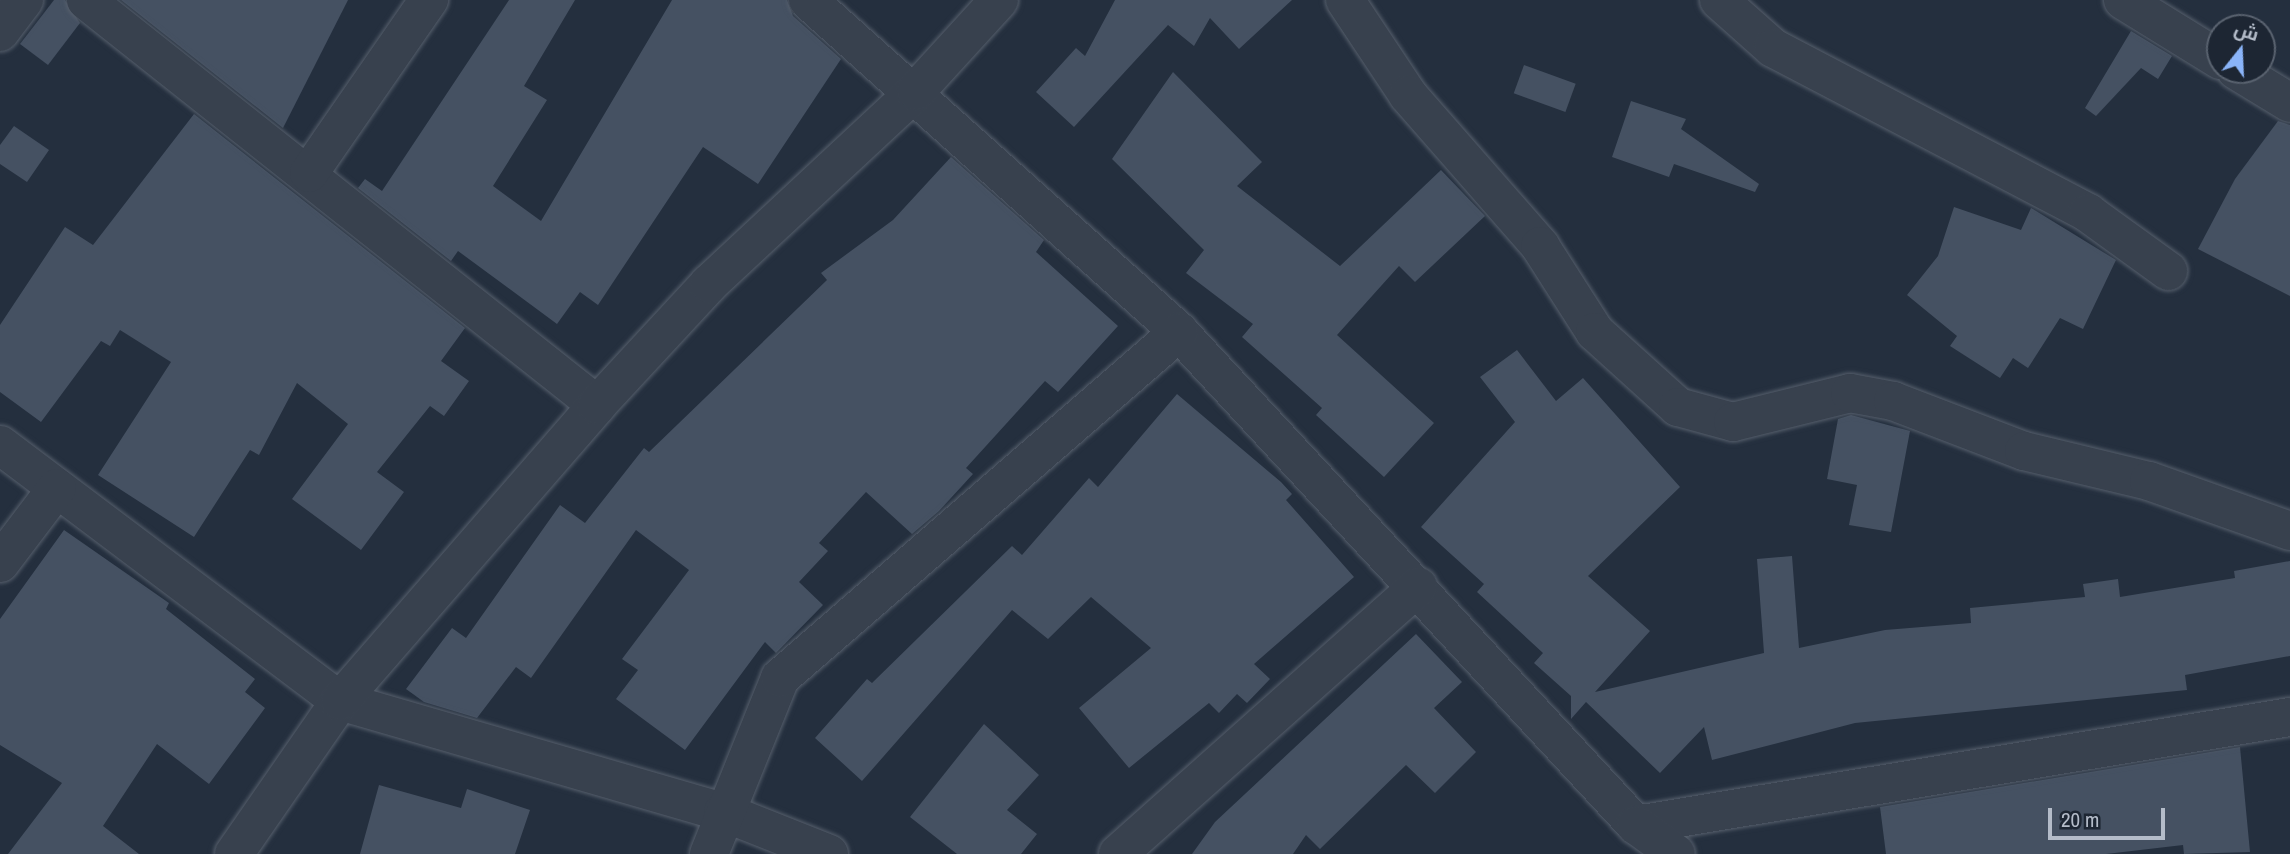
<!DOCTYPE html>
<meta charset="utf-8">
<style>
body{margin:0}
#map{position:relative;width:2290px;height:854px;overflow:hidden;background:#242f3e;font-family:"Archivo Narrow",Cairo,sans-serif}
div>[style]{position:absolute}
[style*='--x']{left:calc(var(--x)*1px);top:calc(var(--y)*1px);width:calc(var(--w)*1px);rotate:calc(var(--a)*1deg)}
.building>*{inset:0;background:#455162;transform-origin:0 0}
.roads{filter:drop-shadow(0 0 2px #565f6c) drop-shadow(0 0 2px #565f6c)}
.minor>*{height:38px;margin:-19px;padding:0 19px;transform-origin:19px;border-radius:19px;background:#38414e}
span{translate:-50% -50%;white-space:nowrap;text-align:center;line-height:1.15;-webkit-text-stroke:7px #1d2633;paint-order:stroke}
.north{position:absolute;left:2206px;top:14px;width:70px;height:70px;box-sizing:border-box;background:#1d2633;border:2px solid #59626f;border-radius:50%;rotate:18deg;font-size:19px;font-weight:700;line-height:28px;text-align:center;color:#b4bcc9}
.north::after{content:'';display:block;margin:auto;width:24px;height:32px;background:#8ab4f8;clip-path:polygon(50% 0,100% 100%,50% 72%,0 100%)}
.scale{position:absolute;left:2048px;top:808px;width:117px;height:32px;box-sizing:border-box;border:4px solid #b4bcc9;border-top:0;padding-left:9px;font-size:21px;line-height:24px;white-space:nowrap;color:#b4bcc9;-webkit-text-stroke:5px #1d2633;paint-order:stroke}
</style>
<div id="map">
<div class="building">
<div style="clip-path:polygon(54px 0,65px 0,80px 23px,48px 65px,20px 44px)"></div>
<div style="clip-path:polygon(121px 0,348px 0,283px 128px)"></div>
<div style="clip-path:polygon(509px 0,575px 0,524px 86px,547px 100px,493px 186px,541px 221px,672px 0,787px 0,793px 16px,841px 59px,758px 184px,703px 147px,598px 305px,580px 292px,557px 324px,458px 251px,451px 261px,358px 188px,365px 179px,382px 191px)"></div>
<div style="clip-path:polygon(1115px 0,1292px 0,1239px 49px,1210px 18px,1194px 46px,1168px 25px,1074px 127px,1036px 92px,1076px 48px,1085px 56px)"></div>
<div style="clip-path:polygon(2131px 31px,2172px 56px,2158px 79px,2141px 68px,2096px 116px,2085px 108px)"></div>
<div style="left:1524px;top:65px;width:55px;height:30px;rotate:20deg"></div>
<div style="clip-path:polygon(1173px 72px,1262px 162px,1237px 186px,1340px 266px,1441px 170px,1485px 216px,1415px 282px,1399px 266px,1337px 335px,1434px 423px,1384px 477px,1316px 415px,1322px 408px,1242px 337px,1253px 324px,1186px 273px,1204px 250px,1112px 159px)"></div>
<div style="clip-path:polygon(1631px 101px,1686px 119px,1681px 129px,1759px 184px,1755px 192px,1674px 164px,1669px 177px,1612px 157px)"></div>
<div style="clip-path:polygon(194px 114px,465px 328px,441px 361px,469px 381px,444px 416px,430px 406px,377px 472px,404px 492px,361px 550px,292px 499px,348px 424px,297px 383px,259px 455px,250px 450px,194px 537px,98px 475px,171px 362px,120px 330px,110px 346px,101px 341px,41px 422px,0 392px,0 325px,65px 227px,93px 245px)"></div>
<div style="clip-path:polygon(2278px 121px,2290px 125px,2290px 296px,2198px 249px,2235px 179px)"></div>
<div style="clip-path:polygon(14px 126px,49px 150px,27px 182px,0 164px,0 145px)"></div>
<div style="clip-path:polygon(951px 157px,1044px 240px,1036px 252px,1118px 326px,1058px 392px,1045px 381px,966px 468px,973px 474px,939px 511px,912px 534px,866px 492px,819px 543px,828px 551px,799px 582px,823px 605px,776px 653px,765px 642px,685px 750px,616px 699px,638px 670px,622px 659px,689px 570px,636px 530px,531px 678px,516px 667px,477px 718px,424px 702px,406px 689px,452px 628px,466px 638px,560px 505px,585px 523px,644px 448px,649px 452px,827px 280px,821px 273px,893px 220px)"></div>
<div style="clip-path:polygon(1954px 207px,2021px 230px,2031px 208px,2116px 260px,2083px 329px,2060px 318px,2028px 368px,2013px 358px,2000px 378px,1950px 346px,1957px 336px,1907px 295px,1938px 256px)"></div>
<div style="clip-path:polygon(1517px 350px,1556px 401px,1583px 378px,1680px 487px,1588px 576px,1650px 631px,1595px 692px,1764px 653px,1757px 559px,1792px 556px,1799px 648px,1885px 630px,1971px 623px,1970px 608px,2085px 597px,2083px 584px,2118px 579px,2120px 597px,2235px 578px,2234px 571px,2290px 561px,2290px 656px,2185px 675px,2187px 690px,1855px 723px,1712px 760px,1704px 727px,1660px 773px,1586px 702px,1571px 719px,1571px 696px,1534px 663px,1543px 653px,1477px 592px,1484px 584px,1421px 527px,1515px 422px,1480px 377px)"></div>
<div style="clip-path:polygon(1177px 394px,1281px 482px,1292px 494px,1286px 500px,1354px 577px,1254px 664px,1270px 679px,1247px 703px,1237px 694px,1219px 713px,1209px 703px,1129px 768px,1079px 708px,1151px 648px,1091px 597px,1048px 639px,1012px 610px,862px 781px,815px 738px,867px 679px,872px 683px,1012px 546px,1022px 555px,1089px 478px,1098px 487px)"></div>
<div style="clip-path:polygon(1851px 415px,1910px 431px,1891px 532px,1849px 525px,1857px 485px,1827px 479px,1838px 419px)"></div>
<div style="clip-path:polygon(64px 530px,169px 603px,166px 609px,255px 679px,245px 692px,265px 708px,209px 784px,157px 744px,103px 826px,139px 854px,8px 854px,62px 783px,0 745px,0 619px)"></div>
<div style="clip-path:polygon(1416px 634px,1462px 682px,1434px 708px,1476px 752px,1435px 793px,1406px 765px,1320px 849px,1306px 835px,1293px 854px,1192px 854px,1215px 822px)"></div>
<div style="clip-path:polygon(984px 724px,1039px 775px,1007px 810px,1037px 834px,1021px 854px,957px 854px,910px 817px)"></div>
<div style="clip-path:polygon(2240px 747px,2250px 852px,2184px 854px,2183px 845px,2106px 854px,1886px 854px,1880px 807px)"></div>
<div style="clip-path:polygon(379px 785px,461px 808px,467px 789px,530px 810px,515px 854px,360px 854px)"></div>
</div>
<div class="roads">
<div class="minor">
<div style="--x:86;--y:0;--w:652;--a:38.4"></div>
<div style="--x:808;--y:0;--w:498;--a:41.8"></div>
<div style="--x:1179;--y:332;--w:672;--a:47.17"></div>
<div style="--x:1636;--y:825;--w:663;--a:-9.38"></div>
<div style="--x:1345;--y:0;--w:114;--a:56.4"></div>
<div style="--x:1408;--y:95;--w:201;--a:48.8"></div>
<div style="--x:1540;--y:246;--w:102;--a:57.4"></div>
<div style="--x:1595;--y:332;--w:112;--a:42.1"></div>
<div style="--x:1678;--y:407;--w:57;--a:15.3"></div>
<div style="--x:1733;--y:422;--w:121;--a:-13.9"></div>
<div style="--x:1850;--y:393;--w:44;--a:10.5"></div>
<div style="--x:1893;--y:401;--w:140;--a:20.9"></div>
<div style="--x:2024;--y:451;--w:129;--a:13.5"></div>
<div style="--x:2149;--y:481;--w:150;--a:19.5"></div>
<div style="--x:1719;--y:0;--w:72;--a:41.6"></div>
<div style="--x:1773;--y:48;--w:356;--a:27.6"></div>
<div style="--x:2088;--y:213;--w:99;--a:35.9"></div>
<div style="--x:2123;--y:0;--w:114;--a:31.7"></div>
<div style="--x:0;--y:32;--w:40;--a:-53"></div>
<div style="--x:2236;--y:70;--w:63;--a:31.4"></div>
<div style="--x:309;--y:173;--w:211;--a:-55.3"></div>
<div style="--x:0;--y:445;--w:426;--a:37"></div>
<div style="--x:340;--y:701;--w:399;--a:16.2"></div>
<div style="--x:723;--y:812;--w:114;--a:21.6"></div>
<div style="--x:0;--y:563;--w:94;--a:-52.8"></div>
<div style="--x:1636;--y:825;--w:49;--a:35.9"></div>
<div style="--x:234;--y:854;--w:186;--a:-55.3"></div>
<div style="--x:340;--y:701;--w:392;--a:-49"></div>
<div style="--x:597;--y:405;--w:165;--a:-47.2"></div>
<div style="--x:709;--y:284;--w:283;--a:-43"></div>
<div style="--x:916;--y:91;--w:123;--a:-47.6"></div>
<div style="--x:709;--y:854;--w:190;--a:-68"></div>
<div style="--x:780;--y:678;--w:528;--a:-40.93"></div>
<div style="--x:1118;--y:854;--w:402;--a:-41.7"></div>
</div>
</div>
<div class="north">ش</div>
<div class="scale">20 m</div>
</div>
